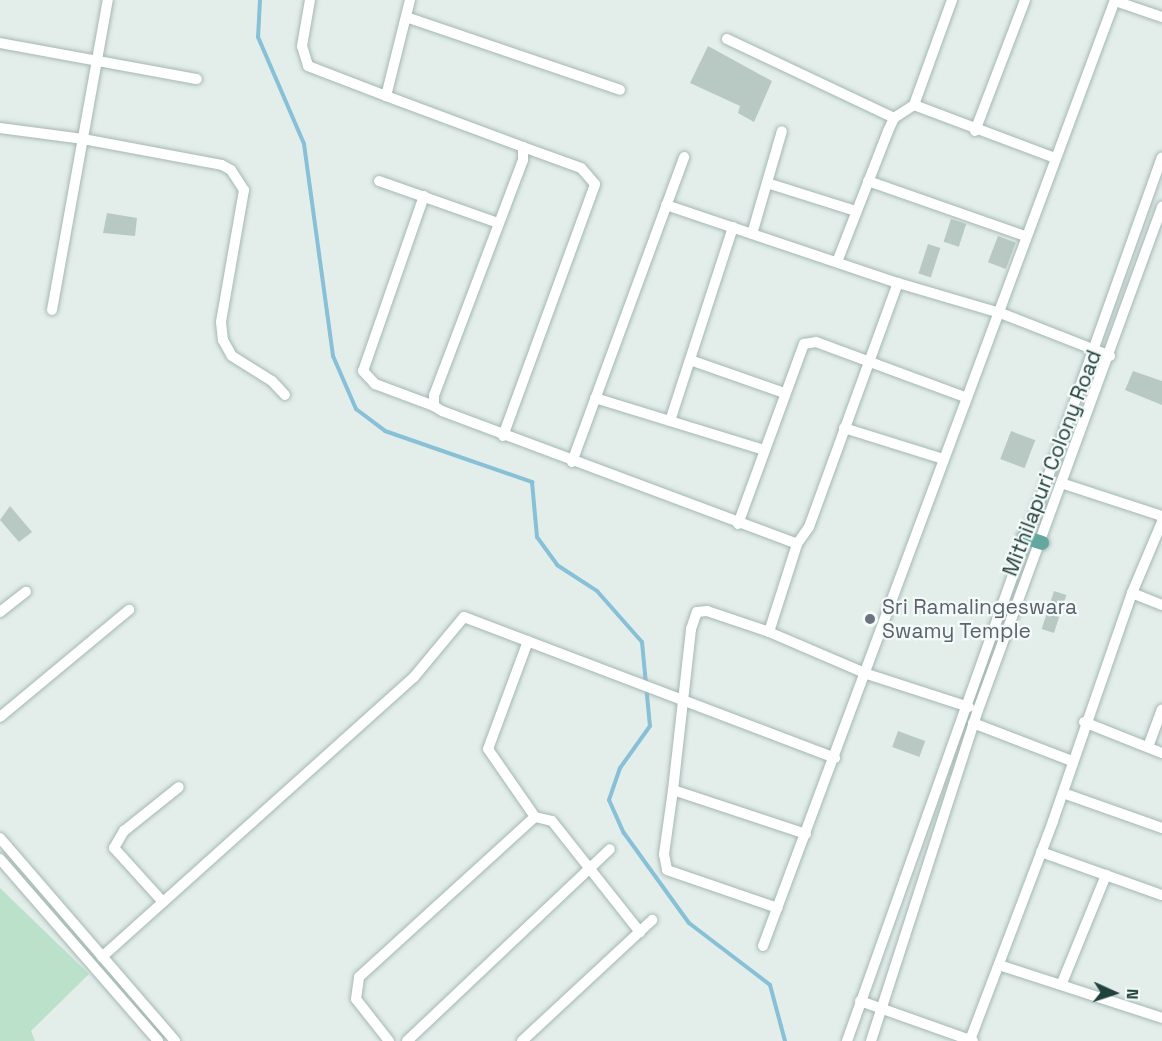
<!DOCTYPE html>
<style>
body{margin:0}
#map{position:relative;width:1162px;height:1041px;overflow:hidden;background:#e3eeeb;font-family:"Space Grotesk",sans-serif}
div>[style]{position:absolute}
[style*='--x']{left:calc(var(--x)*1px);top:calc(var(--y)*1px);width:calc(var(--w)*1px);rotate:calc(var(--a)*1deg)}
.green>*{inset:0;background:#bbe1ca}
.stream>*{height:4px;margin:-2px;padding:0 2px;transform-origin:2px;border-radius:2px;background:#87c0d7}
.building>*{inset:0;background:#b8c9c4;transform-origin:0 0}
.roads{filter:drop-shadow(0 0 2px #a5b7b3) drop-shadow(0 0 2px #a5b7b3)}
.minor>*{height:10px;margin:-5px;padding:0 5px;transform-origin:5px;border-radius:5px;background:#fff}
.major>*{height:14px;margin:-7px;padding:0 7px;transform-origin:7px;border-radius:7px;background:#64a79f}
.dots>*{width:16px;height:16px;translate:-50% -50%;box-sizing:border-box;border:3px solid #f4faf8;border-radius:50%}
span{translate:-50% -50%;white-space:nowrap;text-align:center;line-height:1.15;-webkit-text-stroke:4.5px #f4faf8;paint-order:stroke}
.street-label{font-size:21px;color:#21413d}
.worship-label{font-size:21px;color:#5b616d}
.left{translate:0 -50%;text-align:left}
.north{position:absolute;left:1084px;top:963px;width:60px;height:60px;-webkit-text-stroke:4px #f4faf8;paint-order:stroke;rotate:93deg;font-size:16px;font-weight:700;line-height:24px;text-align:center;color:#21413d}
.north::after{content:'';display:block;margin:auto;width:21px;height:27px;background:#21413d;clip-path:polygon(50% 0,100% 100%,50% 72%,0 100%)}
</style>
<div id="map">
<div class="green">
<div style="clip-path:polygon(0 888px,89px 974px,31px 1031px,35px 1041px,0 1041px)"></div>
</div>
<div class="stream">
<div style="--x:260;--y:0;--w:37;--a:93"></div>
<div style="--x:258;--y:37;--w:116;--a:66.7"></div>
<div style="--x:304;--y:144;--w:214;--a:82.2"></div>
<div style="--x:333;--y:356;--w:58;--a:66.5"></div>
<div style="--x:356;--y:409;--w:36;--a:37"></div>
<div style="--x:385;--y:431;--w:156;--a:19.1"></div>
<div style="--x:532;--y:482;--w:55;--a:84.8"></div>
<div style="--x:537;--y:537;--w:34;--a:54"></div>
<div style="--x:557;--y:565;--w:48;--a:33"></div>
<div style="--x:597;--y:591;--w:68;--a:48.6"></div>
<div style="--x:642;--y:642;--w:84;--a:84.6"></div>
<div style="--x:650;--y:726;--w:52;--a:125.5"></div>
<div style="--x:620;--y:768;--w:34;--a:109"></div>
<div style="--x:609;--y:800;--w:36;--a:66"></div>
<div style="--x:624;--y:833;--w:111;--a:54.2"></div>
<div style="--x:689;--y:923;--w:102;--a:37.4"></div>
<div style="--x:770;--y:985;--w:58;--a:75"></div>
</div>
<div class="building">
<div style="clip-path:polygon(708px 46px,772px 81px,754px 122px,738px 113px,740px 106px,690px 83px)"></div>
<div style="clip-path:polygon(107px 213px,137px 218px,135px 236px,103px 233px)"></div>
<div style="left:951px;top:219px;width:16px;height:24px;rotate:18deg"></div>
<div style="left:998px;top:236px;width:19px;height:28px;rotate:21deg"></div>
<div style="left:928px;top:244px;width:13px;height:31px;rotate:18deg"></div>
<div style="clip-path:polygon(1133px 371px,1162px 381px,1162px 405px,1125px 390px)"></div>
<div style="left:1011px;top:431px;width:26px;height:30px;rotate:21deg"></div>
<div style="clip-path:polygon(10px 506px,32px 532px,19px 542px,0 520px)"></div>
<div style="left:1054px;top:591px;width:13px;height:40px;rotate:18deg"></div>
<div style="left:898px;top:731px;width:29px;height:17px;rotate:20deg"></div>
</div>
<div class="roads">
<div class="minor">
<div style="--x:310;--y:0;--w:47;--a:99.9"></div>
<div style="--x:302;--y:46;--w:21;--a:73"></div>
<div style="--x:308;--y:66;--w:84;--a:21"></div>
<div style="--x:410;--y:0;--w:99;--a:104"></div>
<div style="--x:386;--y:96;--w:146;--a:20.4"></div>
<div style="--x:523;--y:147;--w:13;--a:90"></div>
<div style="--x:523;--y:160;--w:251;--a:110.7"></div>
<div style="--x:434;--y:395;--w:11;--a:90"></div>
<div style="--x:434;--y:406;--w:9;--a:32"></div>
<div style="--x:442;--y:411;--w:379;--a:20.5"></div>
<div style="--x:797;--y:544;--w:21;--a:-55"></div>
<div style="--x:809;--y:527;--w:260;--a:-70"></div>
<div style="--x:898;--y:283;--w:109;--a:16.4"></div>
<div style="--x:1003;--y:314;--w:115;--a:21.4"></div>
<div style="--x:952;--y:0;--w:112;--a:109.9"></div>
<div style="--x:914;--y:105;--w:151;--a:20.6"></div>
<div style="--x:1115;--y:1;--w:50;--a:18.8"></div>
<div style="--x:406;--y:17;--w:226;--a:18.8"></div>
<div style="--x:727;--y:39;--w:185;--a:25.3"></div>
<div style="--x:0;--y:43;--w:200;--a:10.4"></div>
<div style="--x:0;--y:128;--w:84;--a:7.5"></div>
<div style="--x:83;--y:139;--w:141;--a:10.6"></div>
<div style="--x:222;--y:165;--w:10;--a:29"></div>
<div style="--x:231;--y:170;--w:24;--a:57"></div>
<div style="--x:244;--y:190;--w:134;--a:99.9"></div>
<div style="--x:221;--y:322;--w:18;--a:84"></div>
<div style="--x:223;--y:340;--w:18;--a:61"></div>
<div style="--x:232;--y:356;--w:47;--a:32"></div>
<div style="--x:272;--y:381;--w:19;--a:47"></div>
<div style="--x:975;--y:131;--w:140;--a:-69.1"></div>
<div style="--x:379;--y:181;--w:126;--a:19.4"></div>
<div style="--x:868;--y:181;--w:166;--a:19.3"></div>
<div style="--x:767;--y:183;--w:93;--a:17.5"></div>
<div style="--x:424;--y:196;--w:185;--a:109.2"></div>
<div style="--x:363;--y:371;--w:18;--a:47"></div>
<div style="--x:375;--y:384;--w:63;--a:20.4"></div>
<div style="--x:666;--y:205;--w:245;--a:18.6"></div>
<div style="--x:752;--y:234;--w:107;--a:-73.8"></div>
<div style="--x:837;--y:262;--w:141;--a:-68.7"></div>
<div style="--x:888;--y:131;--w:14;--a:-65"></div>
<div style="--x:894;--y:118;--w:24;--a:-33"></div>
<div style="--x:52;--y:310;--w:315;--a:-79.8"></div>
<div style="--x:690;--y:360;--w:100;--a:19.3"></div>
<div style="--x:595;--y:398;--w:177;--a:17.1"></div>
<div style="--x:670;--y:421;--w:204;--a:-72"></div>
<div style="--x:844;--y:428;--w:104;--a:17.4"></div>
<div style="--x:503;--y:436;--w:268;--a:-69.9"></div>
<div style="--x:595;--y:184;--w:21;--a:-131"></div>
<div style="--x:581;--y:168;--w:62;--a:-160.1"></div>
<div style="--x:572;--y:462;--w:325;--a:-69.8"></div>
<div style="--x:1064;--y:484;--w:103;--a:18.1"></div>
<div style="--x:738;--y:524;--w:192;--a:-69.9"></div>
<div style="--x:804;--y:344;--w:12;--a:-9"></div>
<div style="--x:816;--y:342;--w:159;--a:20.3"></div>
<div style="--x:1132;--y:593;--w:32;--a:22"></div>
<div style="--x:0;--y:612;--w:33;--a:-38"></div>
<div style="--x:769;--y:632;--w:92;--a:-72.3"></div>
<div style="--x:528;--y:641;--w:115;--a:110.3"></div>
<div style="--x:488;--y:749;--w:83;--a:55.3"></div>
<div style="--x:0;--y:717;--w:168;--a:-39.7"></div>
<div style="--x:1084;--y:722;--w:84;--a:21.7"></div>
<div style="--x:973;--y:723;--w:106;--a:21"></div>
<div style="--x:1148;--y:747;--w:40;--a:-69.8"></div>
<div style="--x:673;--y:790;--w:65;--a:98"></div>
<div style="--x:664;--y:854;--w:16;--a:79"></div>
<div style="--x:667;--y:870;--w:117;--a:18.9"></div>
<div style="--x:1063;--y:793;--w:105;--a:19.5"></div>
<div style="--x:806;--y:834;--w:140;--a:-161.7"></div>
<div style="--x:673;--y:790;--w:162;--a:-83.6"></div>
<div style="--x:691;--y:629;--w:18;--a:-71"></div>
<div style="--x:697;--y:612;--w:10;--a:-6"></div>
<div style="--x:707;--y:611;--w:65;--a:18.7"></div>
<div style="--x:769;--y:632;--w:107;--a:23.2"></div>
<div style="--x:867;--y:674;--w:107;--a:17.9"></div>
<div style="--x:0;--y:838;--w:268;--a:49.2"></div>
<div style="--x:1041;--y:852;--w:128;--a:19.6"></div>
<div style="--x:0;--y:859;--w:241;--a:49"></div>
<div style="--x:163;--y:902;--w:73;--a:-132.2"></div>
<div style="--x:114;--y:848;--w:20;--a:-60"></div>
<div style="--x:124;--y:831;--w:70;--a:-38.7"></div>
<div style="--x:763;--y:946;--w:1009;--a:-69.59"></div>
<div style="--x:102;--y:957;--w:419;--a:-41.9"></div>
<div style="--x:414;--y:677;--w:78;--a:-50.2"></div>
<div style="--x:464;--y:617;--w:397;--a:20.8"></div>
<div style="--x:999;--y:965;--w:171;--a:18"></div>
<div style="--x:1062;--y:983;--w:117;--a:-67.8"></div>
<div style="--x:860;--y:1001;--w:120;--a:19.5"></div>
<div style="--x:970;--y:1040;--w:234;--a:-69.2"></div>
<div style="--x:1053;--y:821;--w:241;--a:-70.9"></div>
<div style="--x:1132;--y:593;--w:77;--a:-67.1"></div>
<div style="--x:389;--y:1041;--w:53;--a:-128.2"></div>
<div style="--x:356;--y:999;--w:22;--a:-82"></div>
<div style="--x:359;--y:977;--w:238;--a:-42.3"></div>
<div style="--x:535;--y:817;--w:17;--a:13"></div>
<div style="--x:552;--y:821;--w:142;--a:51.6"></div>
<div style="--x:407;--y:1041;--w:279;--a:-43.4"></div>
<div style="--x:522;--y:1041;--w:178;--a:-42.9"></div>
<div style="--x:847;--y:1041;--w:938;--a:-70.39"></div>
<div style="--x:871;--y:1041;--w:348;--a:-72.1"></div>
<div style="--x:978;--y:710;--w:536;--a:-69.91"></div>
</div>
<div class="major">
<div style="--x:1024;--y:537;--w:19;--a:18"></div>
</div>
</div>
<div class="dots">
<div style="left:870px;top:619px;background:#6b7280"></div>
</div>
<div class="street-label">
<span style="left:1052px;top:463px;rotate:-69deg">Mithilapuri Colony Road</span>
</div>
<div class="worship-label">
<span class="left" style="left:882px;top:619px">Sri Ramalingeswara<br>Swamy Temple</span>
</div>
<div class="north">N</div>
</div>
